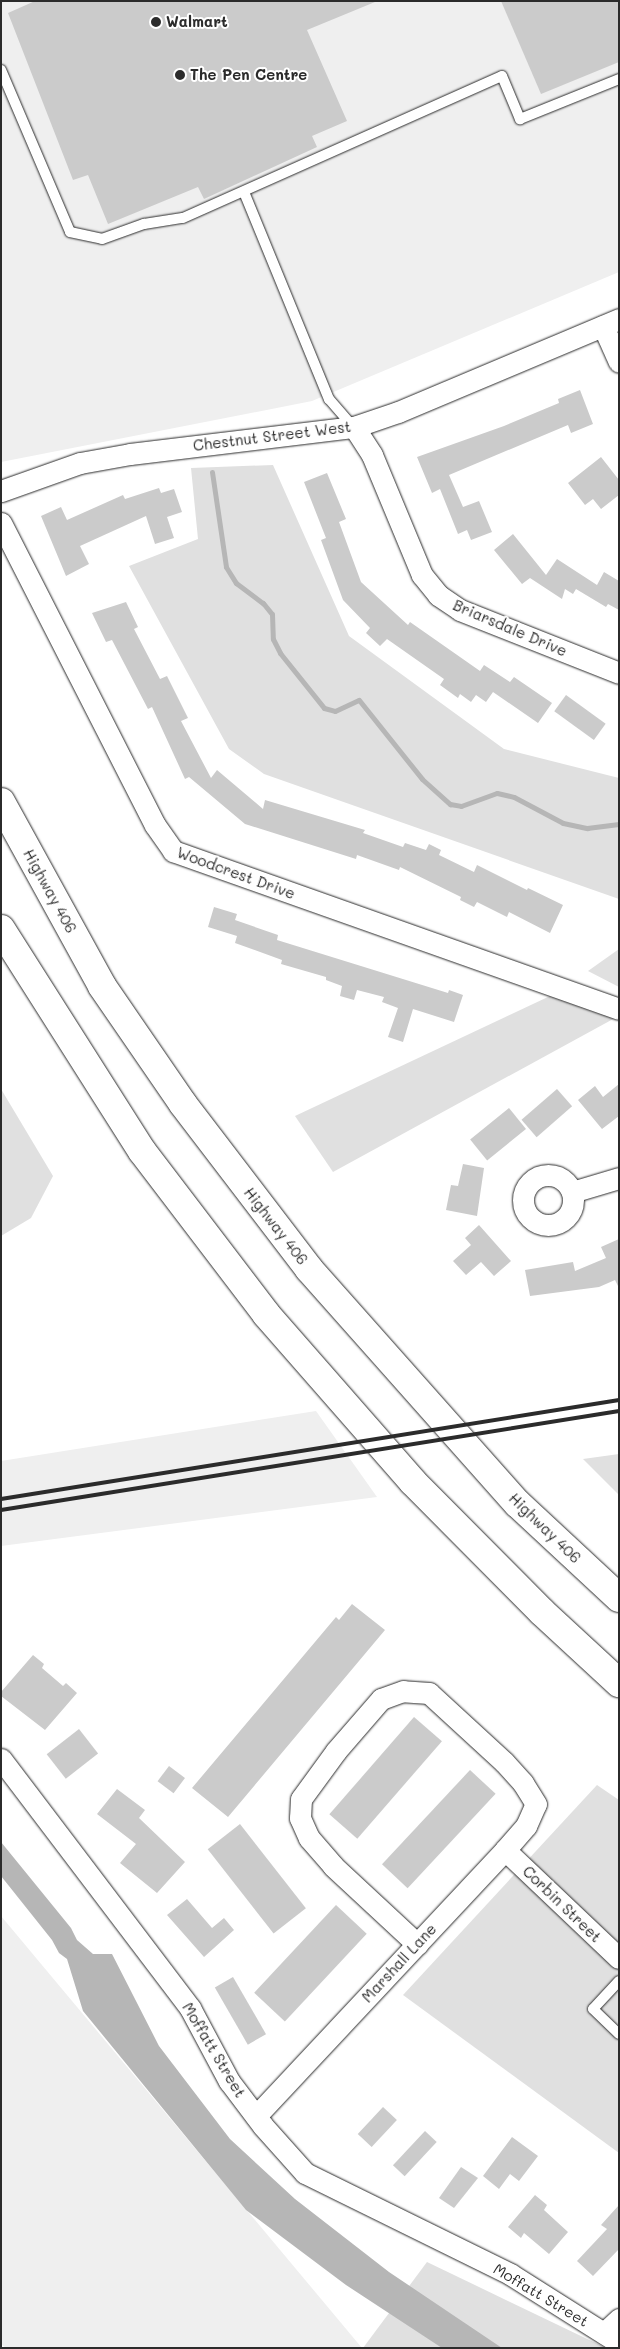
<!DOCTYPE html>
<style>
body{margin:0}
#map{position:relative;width:620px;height:2349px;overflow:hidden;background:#fff;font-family:Mali,sans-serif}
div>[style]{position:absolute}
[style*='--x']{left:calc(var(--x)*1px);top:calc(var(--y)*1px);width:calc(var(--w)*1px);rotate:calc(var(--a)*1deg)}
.built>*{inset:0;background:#efefef}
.green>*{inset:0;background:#e0e0e0}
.water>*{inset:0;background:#b6b6b6}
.stream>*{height:5px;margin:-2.5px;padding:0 2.5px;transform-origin:2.5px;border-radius:2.5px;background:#b6b6b6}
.building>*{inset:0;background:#cbcbcb;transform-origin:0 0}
.roads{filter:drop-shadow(0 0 1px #2b2b2b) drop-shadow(0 0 1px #2b2b2b)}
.service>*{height:10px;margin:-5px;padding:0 5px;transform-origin:5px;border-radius:5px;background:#fff}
.minor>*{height:21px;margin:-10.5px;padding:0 10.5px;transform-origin:10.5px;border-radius:10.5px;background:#fff}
.minor>.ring{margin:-10.5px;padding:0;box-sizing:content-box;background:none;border:21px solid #fff;border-radius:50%}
.motorway>*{height:28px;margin:-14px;padding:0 14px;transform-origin:14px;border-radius:14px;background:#fff}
.rail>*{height:4px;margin:-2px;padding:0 2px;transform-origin:2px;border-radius:2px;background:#2b2b2b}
.dots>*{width:14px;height:14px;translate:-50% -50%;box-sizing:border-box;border:2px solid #fff;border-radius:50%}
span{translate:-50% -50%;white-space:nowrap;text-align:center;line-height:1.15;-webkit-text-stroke:4px #fff;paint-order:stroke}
.poi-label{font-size:15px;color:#2b2b2b;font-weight:700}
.left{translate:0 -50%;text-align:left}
.street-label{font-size:15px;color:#2b2b2b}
.frame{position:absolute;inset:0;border:2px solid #2b2b2b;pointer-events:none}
</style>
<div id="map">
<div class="built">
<div style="clip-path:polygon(1px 1px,619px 1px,619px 272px,312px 401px,1px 462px)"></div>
<div style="clip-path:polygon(316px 1411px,377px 1497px,1px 1546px,1px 1461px)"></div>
<div style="clip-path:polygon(1px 1916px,362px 2348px,6px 2348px,1px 2344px)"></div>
</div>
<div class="green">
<div style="clip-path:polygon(273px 465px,349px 636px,504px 749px,619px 778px,619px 899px,264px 774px,229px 749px,129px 566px,198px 539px,191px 468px)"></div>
<div style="clip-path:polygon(619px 949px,619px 987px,588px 971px)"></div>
<div style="clip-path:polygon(550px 996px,615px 1018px,333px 1172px,295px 1116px)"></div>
<div style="clip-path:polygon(1px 1089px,53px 1176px,31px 1218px,1px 1236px)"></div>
<div style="clip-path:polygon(619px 1454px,619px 1495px,583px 1459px)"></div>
<div style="clip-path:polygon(597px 1785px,619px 1800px,619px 2153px,403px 1995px)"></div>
<div style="clip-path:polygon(427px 2262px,606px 2348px,363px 2348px)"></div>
</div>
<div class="water">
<div style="clip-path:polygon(1px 1842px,71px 1928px,77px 1940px,93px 1954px,112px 1954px,159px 2046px,230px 2139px,295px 2199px,389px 2272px,502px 2348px,442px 2348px,346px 2285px,246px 2210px,83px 2011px,67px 1959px,59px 1953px,52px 1940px,1px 1876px)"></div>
</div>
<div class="stream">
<div style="--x:212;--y:472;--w:96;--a:81.6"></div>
<div style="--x:226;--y:567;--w:19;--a:58"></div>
<div style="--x:236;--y:583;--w:34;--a:37"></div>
<div style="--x:263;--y:603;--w:14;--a:51"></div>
<div style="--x:272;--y:614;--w:25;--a:88"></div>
<div style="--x:273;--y:639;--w:16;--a:63"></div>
<div style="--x:280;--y:653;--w:70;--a:51.3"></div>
<div style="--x:324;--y:708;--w:11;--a:15"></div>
<div style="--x:335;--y:711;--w:26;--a:-25"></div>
<div style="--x:359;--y:700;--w:101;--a:51.4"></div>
<div style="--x:422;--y:779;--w:38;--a:42"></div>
<div style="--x:450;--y:804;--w:11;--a:10"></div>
<div style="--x:461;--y:806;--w:38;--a:-20"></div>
<div style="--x:497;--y:793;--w:17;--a:13"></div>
<div style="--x:514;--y:797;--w:55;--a:28"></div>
<div style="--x:563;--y:823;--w:25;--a:12"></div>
<div style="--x:587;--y:828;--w:32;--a:-7"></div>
</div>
<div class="building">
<div style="clip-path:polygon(35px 1px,375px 1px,375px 2px,307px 30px,347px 121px,312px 136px,317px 147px,204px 199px,198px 187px,108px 224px,88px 175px,73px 180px,8px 13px)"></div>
<div style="clip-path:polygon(501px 1px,619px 1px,619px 62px,541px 94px)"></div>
<div style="clip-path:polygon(580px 390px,593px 424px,571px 433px,568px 425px,449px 475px,463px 507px,479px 501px,492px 532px,471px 540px,467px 530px,458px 534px,440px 489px,432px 493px,417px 457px,504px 426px,559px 403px,558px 399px)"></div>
<div style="clip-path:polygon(601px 457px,619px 480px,619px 495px,601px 509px,593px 499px,585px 505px,568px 483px)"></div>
<div style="clip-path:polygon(327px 473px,346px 519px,339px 522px,361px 582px,408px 625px,410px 622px,480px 671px,484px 665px,510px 682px,514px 677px,552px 703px,538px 723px,493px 692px,486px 702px,476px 695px,471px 702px,460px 694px,458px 698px,440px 685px,444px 679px,387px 639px,380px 646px,366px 633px,370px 628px,343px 600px,321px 540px,326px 538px,304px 482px)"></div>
<div style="clip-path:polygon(159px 488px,161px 493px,174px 489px,182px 512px,167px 517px,174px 538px,155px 544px,146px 516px,80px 546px,89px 564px,66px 576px,41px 516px,61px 507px,67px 520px,123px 495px,125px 499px)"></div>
<div style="clip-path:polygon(513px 534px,546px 575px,557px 559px,597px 585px,604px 572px,619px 581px,619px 610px,608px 604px,606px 607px,576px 589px,573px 594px,565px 589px,562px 599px,530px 578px,522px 584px,494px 550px)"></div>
<div style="clip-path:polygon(126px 602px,138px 627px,134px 629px,160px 679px,167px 676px,188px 718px,181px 721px,211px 778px,217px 770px,263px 809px,265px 800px,365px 830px,363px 833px,403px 847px,405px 843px,426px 850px,429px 844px,441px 850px,439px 855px,474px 872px,477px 865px,527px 890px,528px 888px,563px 905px,550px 933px,509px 912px,507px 917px,477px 902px,474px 907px,460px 900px,461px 897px,400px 867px,399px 870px,357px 855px,356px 859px,245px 824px,189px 777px,185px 779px,152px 707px,148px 709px,112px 640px,106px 642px,92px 613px)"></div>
<div style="left:566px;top:695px;width:49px;height:20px;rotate:36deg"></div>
<div style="clip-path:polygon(214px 907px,237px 914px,235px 920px,278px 935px,277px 940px,448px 993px,449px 990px,463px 995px,454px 1022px,413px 1009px,403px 1042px,388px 1037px,398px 1008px,382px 1002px,384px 997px,357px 990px,354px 1000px,340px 996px,342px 986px,326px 980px,326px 977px,281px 964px,282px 960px,235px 943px,237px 936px,208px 927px)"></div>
<div style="clip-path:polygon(619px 1084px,619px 1116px,602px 1129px,578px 1100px,595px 1086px,603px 1097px)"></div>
<div style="left:557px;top:1089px;width:23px;height:47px;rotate:49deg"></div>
<div style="left:509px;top:1108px;width:27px;height:50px;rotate:51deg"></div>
<div style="clip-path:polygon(463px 1164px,484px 1168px,477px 1216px,446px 1210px,451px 1185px,458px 1186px)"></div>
<div style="clip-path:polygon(479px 1225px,511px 1261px,494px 1276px,481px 1262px,466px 1275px,453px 1261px,471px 1245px,465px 1238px)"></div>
<div style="clip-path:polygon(619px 1239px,619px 1288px,615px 1280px,599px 1287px,530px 1296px,525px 1270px,573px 1262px,575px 1271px,606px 1258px,601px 1247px)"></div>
<div style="clip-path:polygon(352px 1604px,385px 1630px,228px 1817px,192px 1788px,336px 1617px,339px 1620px)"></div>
<div style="clip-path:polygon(33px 1655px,44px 1664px,42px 1668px,63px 1686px,66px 1683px,77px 1693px,45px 1730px,1px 1696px,1px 1692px)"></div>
<div style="left:414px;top:1717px;width:37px;height:129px;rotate:41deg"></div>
<div style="left:79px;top:1729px;width:31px;height:41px;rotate:52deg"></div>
<div style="left:169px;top:1766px;width:20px;height:19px;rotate:37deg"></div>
<div style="left:470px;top:1770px;width:35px;height:129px;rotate:43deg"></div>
<div style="clip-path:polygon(117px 1789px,145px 1810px,139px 1818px,185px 1862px,157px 1893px,120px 1863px,136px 1844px,97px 1814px)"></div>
<div style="left:240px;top:1824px;width:107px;height:41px;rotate:52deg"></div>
<div style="clip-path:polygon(187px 1899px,212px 1928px,224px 1918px,234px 1930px,204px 1957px,167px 1915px)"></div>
<div style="left:336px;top:1905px;width:42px;height:120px;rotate:43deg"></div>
<div style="left:233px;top:1977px;width:66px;height:21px;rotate:60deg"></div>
<div style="left:383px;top:2107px;width:19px;height:37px;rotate:43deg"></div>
<div style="left:425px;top:2131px;width:16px;height:47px;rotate:43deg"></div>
<div style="clip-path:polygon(512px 2137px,538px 2156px,519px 2181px,510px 2174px,499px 2189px,483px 2176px)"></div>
<div style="clip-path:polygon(461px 2167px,478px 2178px,454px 2208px,439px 2198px)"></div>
<div style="clip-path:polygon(535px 2195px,547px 2205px,544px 2210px,568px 2232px,549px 2254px,524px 2233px,521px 2238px,508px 2227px)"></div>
<div style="clip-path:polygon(619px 2205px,619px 2249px,593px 2276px,577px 2261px,607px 2229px,601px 2225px)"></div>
</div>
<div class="roads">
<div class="service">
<div style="--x:1;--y:70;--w:176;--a:66.9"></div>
<div style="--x:70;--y:232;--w:33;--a:12"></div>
<div style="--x:102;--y:239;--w:45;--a:-19.7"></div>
<div style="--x:144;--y:224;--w:39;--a:-9"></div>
<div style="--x:183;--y:218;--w:349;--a:-24"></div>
<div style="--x:502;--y:76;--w:47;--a:67.3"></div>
<div style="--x:520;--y:119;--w:107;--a:-22"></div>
<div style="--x:244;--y:192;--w:224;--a:67.7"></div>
<div style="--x:329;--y:399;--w:37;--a:49"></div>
<div style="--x:619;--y:1981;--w:38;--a:133"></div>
<div style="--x:593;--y:2009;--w:36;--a:44"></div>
</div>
<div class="minor">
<div style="--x:603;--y:326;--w:39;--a:66"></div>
<div style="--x:354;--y:427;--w:33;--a:57"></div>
<div style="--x:372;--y:455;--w:130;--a:67.4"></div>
<div style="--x:422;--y:575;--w:26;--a:51"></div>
<div style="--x:438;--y:595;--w:27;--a:34"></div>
<div style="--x:460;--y:610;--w:171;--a:21.6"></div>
<div style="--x:1;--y:491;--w:84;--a:-19.5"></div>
<div style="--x:80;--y:463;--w:51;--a:-10.2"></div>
<div style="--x:130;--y:454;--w:226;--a:-6.9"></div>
<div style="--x:354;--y:427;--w:46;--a:-18.8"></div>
<div style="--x:398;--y:412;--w:240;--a:-22.8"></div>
<div style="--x:1;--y:523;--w:339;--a:63"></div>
<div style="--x:155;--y:825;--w:32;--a:55"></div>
<div style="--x:173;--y:851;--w:473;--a:19.5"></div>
<div class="ring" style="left:523px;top:1175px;width:29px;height:29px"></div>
<div style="--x:572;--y:1192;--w:49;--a:-16.6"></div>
<div style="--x:1;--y:1759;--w:313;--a:52.8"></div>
<div style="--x:190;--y:2008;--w:83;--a:61.9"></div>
<div style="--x:229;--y:2081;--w:56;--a:52.9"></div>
<div style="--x:263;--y:2126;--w:63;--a:48.2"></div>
<div style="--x:305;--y:2173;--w:229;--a:26.2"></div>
<div style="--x:510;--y:2274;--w:129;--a:32.3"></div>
<div style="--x:505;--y:1850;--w:157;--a:43.5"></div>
<div style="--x:256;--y:2116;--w:364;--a:-46.9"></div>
<div style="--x:505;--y:1850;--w:32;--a:-49"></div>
<div style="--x:526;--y:1826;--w:24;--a:-66"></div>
<div style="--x:536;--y:1804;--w:25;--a:-122"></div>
<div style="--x:523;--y:1783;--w:28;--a:-132"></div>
<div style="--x:504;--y:1762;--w:102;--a:-137.4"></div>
<div style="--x:429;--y:1693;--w:26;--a:-176"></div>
<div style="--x:403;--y:1691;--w:23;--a:160"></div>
<div style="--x:381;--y:1699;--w:69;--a:130.9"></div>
<div style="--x:336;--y:1751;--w:59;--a:126.1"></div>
<div style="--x:301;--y:1799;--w:19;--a:93"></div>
<div style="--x:300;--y:1818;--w:22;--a:66"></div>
<div style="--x:309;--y:1838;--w:37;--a:49"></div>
<div style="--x:333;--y:1866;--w:115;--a:42.9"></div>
<div style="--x:604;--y:2333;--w:21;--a:-43"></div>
</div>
<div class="motorway">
<div style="--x:1;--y:802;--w:210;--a:61.2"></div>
<div style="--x:102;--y:986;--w:143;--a:55.5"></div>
<div style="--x:183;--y:1104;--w:208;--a:52.6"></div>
<div style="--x:309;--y:1269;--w:314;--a:48.4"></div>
<div style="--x:518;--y:1504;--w:138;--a:42.9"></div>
<div style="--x:1;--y:929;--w:263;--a:57.6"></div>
<div style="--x:142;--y:1151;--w:205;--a:52.7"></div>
<div style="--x:266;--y:1314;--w:223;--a:48.8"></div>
<div style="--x:413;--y:1482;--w:183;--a:45.2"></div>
<div style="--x:542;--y:1612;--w:105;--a:42.7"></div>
</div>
</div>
<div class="rail">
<div style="--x:1;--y:1499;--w:626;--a:-9.1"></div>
<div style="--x:1;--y:1510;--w:626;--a:-9.1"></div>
</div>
<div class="dots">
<div style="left:156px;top:22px;background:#2b2b2b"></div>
<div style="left:180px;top:75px;background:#2b2b2b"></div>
</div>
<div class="poi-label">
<span class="left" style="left:166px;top:22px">Walmart</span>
<span class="left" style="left:190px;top:75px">The Pen Centre</span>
</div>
<div class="street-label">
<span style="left:272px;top:436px;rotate:-7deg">Chestnut Street West</span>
<span style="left:510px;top:628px;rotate:23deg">Briarsdale Drive</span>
<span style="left:236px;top:873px;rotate:20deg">Woodcrest Drive</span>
<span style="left:50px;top:891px;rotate:61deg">Highway 406</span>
<span style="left:276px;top:1226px;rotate:52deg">Highway 406</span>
<span style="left:545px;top:1528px;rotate:44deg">Highway 406</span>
<span style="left:562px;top:1904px;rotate:44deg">Corbin Street</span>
<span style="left:399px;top:1963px;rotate:-47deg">Marshall Lane</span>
<span style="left:214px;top:2050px;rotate:59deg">Moffatt Street</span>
<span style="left:541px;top:2295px;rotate:31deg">Moffatt Street</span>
</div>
<div class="frame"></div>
</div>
